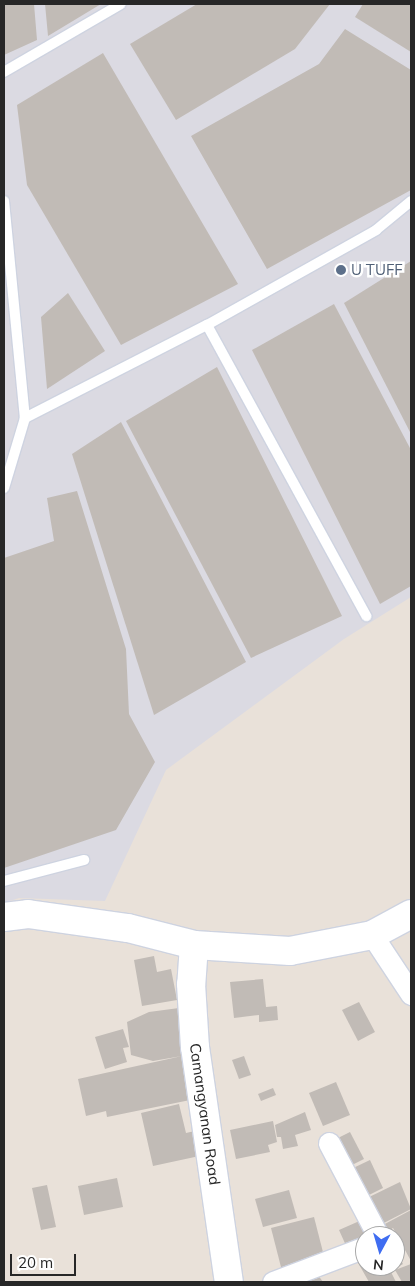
<!DOCTYPE html>
<html>
<head>
<meta charset="utf-8">
<style>
  body { margin:0 }
  #map { position:relative; width:415px; height:1286px; overflow:hidden; background:#e9e1d9; font-family:Mulish,sans-serif }
  div>[style] { position:absolute }
  [style*='--x'] { left:calc(var(--x)*1px); top:calc(var(--y)*1px); width:calc(var(--w)*1px); rotate:calc(var(--a)*1deg) }
  .industrial>* { inset:0; background:#dbdae2 }
  .building>* { inset:0; background:#c1bbb6 }
  .roads { filter:drop-shadow(1px 0 #ced3e0) drop-shadow(-1px 0 #ced3e0) drop-shadow(0 1px #ced3e0) drop-shadow(0 -1px #ced3e0) }
  .lane>* { height:10px; margin:-5px; padding:0 5px; transform-origin:5px; border-radius:5px; background:#fff }
  .street>* { height:21px; margin:-10.5px; padding:0 10.5px; transform-origin:10.5px; border-radius:10.5px; background:#fff }
  .secondary>* { height:28px; margin:-14px; padding:0 14px; transform-origin:14px; border-radius:14px; background:#fff }
  .dots>* { width:14px; height:14px; translate:-50% -50%; box-sizing:border-box; border:2px solid #fff; border-radius:50% }
  span { translate:-50% -50%; white-space:nowrap; text-align:center; line-height:1.15; -webkit-text-stroke:5px #fff; paint-order:stroke }
  .service-label { font-size:15px; color:#4e5e75 }
  .left { translate:0 -50%; text-align:left }
  .street-label { font-size:15px; color:#272727 }
  .frame { position:absolute; inset:0; border:5px solid #272727; pointer-events:none }
  .north { position:absolute; left:355px; top:1226px; width:50px; height:50px; box-sizing:border-box; background:#fff; border:1px solid #a9a9a9; border-radius:50%; rotate:186deg; font-size:14px; font-weight:700; line-height:20px; text-align:center; color:#272727 }
  .north::after { content:''; display:block; margin:auto; width:18px; height:22px; background:#3f6df1; clip-path:polygon(50% 0,100% 100%,50% 72%,0 100%) }
  .scale { position:absolute; left:10px; top:1254px; width:66px; height:22px; box-sizing:border-box; border:2px solid #272727; border-top:0; padding-left:6px; font-size:15px; line-height:18px; white-space:nowrap; color:#272727; -webkit-text-stroke:4px #fff; paint-order:stroke }
</style>
</head>
<body>
<div id="map">
  <div class="industrial">
    <div style="clip-path:polygon(4px 4px,411px 4px,411px 597px,344px 639px,166px 770px,105px 901px,19px 898px,4px 903px)"></div>
  </div>
  <div class="building">
    <div style="clip-path:polygon(4px 4px,34px 4px,37px 40px,4px 55px)"></div>
    <div style="clip-path:polygon(45px 4px,101px 4px,48px 36px)"></div>
    <div style="clip-path:polygon(197px 4px,330px 4px,295px 49px,176px 120px,130px 44px)"></div>
    <div style="clip-path:polygon(363px 4px,411px 4px,411px 52px,355px 17px)"></div>
    <div style="clip-path:polygon(345px 29px,411px 70px,411px 190px,267px 269px,191px 136px,319px 64px)"></div>
    <div style="clip-path:polygon(103px 53px,238px 284px,121px 345px,27px 185px,17px 105px)"></div>
    <div style="clip-path:polygon(411px 261px,411px 434px,344px 303px)"></div>
    <div style="clip-path:polygon(68px 293px,105px 351px,47px 389px,41px 317px)"></div>
    <div style="clip-path:polygon(334px 304px,411px 450px,411px 586px,380px 604px,252px 350px)"></div>
    <div style="clip-path:polygon(217px 367px,342px 616px,251px 658px,126px 421px)"></div>
    <div style="clip-path:polygon(121px 422px,246px 662px,154px 715px,72px 454px)"></div>
    <div style="clip-path:polygon(77px 491px,126px 649px,129px 714px,155px 762px,116px 830px,4px 868px,4px 558px,54px 541px,47px 498px)"></div>
    <div style="clip-path:polygon(154px 956px,157px 972px,171px 969px,177px 1000px,142px 1006px,134px 960px)"></div>
    <div style="clip-path:polygon(263px 979px,266px 1007px,277px 1006px,278px 1020px,259px 1022px,259px 1015px,234px 1018px,230px 982px)"></div>
    <div style="clip-path:polygon(359px 1002px,375px 1032px,358px 1041px,342px 1010px)"></div>
    <div style="clip-path:polygon(179px 1008px,195px 1099px,107px 1117px,106px 1111px,86px 1116px,78px 1079px,182px 1056px,153px 1061px,131px 1055px,127px 1022px,149px 1012px)"></div>
    <div style="clip-path:polygon(123px 1029px,129px 1047px,123px 1048px,127px 1062px,105px 1069px,95px 1037px)"></div>
    <div style="clip-path:polygon(244px 1056px,251px 1075px,239px 1079px,232px 1060px)"></div>
    <div style="clip-path:polygon(336px 1082px,350px 1115px,323px 1126px,309px 1093px)"></div>
    <div style="clip-path:polygon(273px 1088px,276px 1095px,261px 1101px,258px 1094px)"></div>
    <div style="clip-path:polygon(179px 1104px,186px 1133px,199px 1130px,204px 1155px,153px 1166px,141px 1113px)"></div>
    <div style="clip-path:polygon(305px 1112px,311px 1130px,295px 1135px,298px 1146px,283px 1149px,281px 1137px,277px 1137px,275px 1125px)"></div>
    <div style="clip-path:polygon(273px 1121px,277px 1142px,268px 1145px,270px 1152px,236px 1159px,230px 1130px)"></div>
    <div style="clip-path:polygon(350px 1132px,364px 1159px,346px 1168px,336px 1139px)"></div>
    <div style="clip-path:polygon(370px 1160px,383px 1188px,363px 1198px,349px 1170px)"></div>
    <div style="clip-path:polygon(117px 1178px,123px 1207px,84px 1215px,78px 1186px)"></div>
    <div style="clip-path:polygon(400px 1182px,411px 1209px,378px 1226px,365px 1199px)"></div>
    <div style="clip-path:polygon(47px 1185px,56px 1227px,41px 1230px,32px 1188px)"></div>
    <div style="clip-path:polygon(289px 1190px,297px 1218px,263px 1227px,255px 1199px)"></div>
    <div style="clip-path:polygon(411px 1210px,411px 1261px,393px 1228px,387px 1232px,383px 1225px)"></div>
    <div style="clip-path:polygon(314px 1217px,325px 1260px,282px 1271px,271px 1228px)"></div>
    <div style="clip-path:polygon(364px 1219px,372px 1236px,365px 1236px,365px 1242px,348px 1250px,339px 1230px)"></div>
    <div style="clip-path:polygon(395px 1252px,403px 1264px,393px 1270px,391px 1266px,395px 1266px)"></div>
    <div style="clip-path:polygon(365px 1256px,365px 1266px,388px 1266px,396px 1282px,369px 1282px,357px 1261px)"></div>
    <div style="clip-path:polygon(411px 1264px,411px 1282px,402px 1282px,395px 1270px)"></div>
    <div style="clip-path:polygon(318px 1275px,323px 1282px,304px 1282px)"></div>
  </div>
  <div class="roads">
    <div class="lane">
      <div style="--x:4;--y:72;--w:135;--a:-30.2"></div>
      <div style="--x:4;--y:201;--w:218;--a:84.5"></div>
      <div style="--x:25;--y:418;--w:204;--a:-27.1"></div>
      <div style="--x:207;--y:325;--w:194;--a:-29.3"></div>
      <div style="--x:376;--y:230;--w:45;--a:-39.6"></div>
      <div style="--x:207;--y:325;--w:332;--a:61.3"></div>
      <div style="--x:4;--y:488;--w:73;--a:-73.3"></div>
      <div style="--x:4;--y:881;--w:83;--a:-14.7"></div>
    </div>
    <div class="street">
      <div style="--x:372;--y:935;--w:71;--a:56.5"></div>
      <div style="--x:329;--y:1143;--w:105;--a:62.2"></div>
      <div style="--x:273;--y:1282;--w:98;--a:-20.8"></div>
    </div>
    <div class="secondary">
      <div style="--x:4;--y:917;--w:24;--a:-7"></div>
      <div style="--x:28;--y:914;--w:101;--a:8"></div>
      <div style="--x:128;--y:928;--w:68;--a:14.4"></div>
      <div style="--x:194;--y:945;--w:96;--a:3.6"></div>
      <div style="--x:290;--y:951;--w:84;--a:-11"></div>
      <div style="--x:372;--y:935;--w:44;--a:-28.3"></div>
      <div style="--x:194;--y:945;--w:39;--a:94"></div>
      <div style="--x:191;--y:984;--w:63;--a:86.4"></div>
      <div style="--x:195;--y:1047;--w:237;--a:81.8"></div>
    </div>
  </div>
  <div class="dots">
    <div style="left:341px;top:270px;background:#5c6f8a"></div>
  </div>
  <div class="service-label">
    <span class="left" style="left:351px;top:270px">U TUFF</span>
  </div>
  <div class="street-label">
    <span style="left:205px;top:1114px;rotate:82deg">Camangyanan Road</span>
  </div>
  <div class="frame"></div>
  <div class="north">N</div>
  <div class="scale">20 m</div>
</div>
</body>
</html>
